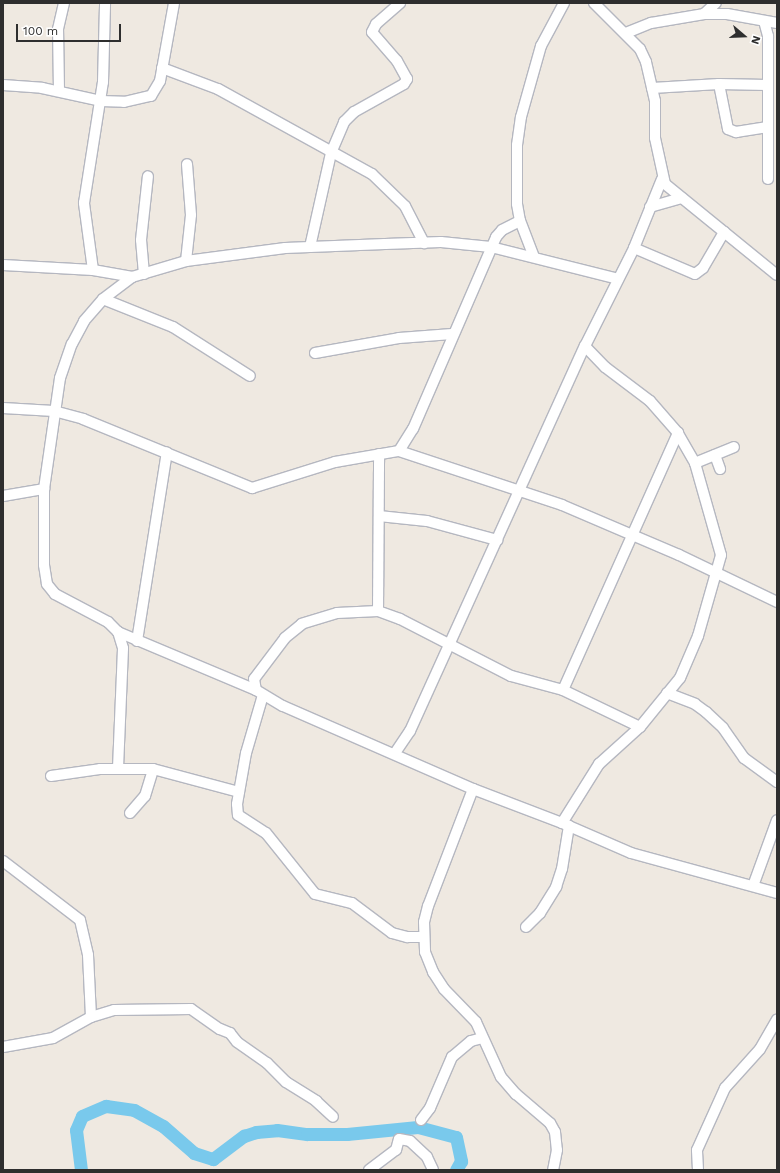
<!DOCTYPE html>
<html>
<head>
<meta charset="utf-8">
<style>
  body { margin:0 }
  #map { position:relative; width:780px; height:1173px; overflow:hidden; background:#efe9e1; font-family:"Work Sans",sans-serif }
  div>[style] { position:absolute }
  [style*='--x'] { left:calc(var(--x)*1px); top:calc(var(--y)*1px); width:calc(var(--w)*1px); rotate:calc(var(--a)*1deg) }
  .river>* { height:13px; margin:-6.5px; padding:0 6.5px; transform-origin:6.5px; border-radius:6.5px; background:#79c9ec }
  .roads { filter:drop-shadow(1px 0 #b5b7c0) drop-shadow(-1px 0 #b5b7c0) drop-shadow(0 1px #b5b7c0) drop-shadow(0 -1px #b5b7c0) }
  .minor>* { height:10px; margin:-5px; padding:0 5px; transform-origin:5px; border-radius:5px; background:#fff }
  span { translate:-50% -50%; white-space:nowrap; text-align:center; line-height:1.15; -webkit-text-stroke:3px #fff; paint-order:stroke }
  .frame { position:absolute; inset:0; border:4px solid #2e2e2e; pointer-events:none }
  .north { position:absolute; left:724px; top:16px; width:40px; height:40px; -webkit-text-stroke:3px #fff; paint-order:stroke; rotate:109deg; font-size:11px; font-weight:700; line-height:16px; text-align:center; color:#2e2e2e }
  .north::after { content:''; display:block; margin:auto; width:14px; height:18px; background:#2e2e2e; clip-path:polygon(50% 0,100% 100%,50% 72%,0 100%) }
  .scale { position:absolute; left:16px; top:24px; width:105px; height:18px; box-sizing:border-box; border:2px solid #2e2e2e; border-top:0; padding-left:5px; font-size:12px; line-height:14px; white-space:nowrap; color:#2e2e2e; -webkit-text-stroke:3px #fff; paint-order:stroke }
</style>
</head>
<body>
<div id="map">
  <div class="river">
    <div style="--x:81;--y:1170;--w:40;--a:-97.1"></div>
    <div style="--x:76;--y:1130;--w:15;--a:-67"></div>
    <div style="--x:82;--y:1116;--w:26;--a:-23"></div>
    <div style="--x:106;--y:1106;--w:28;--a:8"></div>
    <div style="--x:134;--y:1110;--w:33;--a:29"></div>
    <div style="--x:163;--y:1126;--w:41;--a:41.1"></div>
    <div style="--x:194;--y:1153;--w:20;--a:18"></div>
    <div style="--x:213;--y:1159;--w:39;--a:-37"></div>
    <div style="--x:244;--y:1136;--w:13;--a:-18"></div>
    <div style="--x:256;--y:1132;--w:21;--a:-5"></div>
    <div style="--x:277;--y:1130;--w:30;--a:8"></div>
    <div style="--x:307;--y:1134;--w:40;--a:0"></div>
    <div style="--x:347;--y:1134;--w:71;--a:-5.6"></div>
    <div style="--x:418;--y:1127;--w:39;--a:15"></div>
    <div style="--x:456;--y:1137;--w:25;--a:78"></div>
    <div style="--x:461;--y:1161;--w:10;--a:119"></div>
  </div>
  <div class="roads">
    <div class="minor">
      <div style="--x:594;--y:3;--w:65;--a:45"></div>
      <div style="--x:640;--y:49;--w:14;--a:65"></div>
      <div style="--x:646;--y:62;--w:40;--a:77"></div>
      <div style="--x:655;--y:101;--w:37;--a:90"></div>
      <div style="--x:655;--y:138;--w:47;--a:77.7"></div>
      <div style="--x:665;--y:184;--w:144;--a:39.1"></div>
      <div style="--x:704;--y:14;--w:16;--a:-43"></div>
      <div style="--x:764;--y:21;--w:16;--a:75"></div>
      <div style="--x:768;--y:36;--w:143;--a:90"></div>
      <div style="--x:626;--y:33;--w:27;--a:-22"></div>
      <div style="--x:651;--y:23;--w:54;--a:-9.6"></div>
      <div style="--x:704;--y:14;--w:23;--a:0"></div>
      <div style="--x:727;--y:14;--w:51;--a:10.2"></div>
      <div style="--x:162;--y:68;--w:60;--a:20.6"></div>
      <div style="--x:218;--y:89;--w:176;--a:28.9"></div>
      <div style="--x:372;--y:174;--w:46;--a:44.1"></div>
      <div style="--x:405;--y:206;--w:42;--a:62.8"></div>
      <div style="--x:719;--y:84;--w:46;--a:78.7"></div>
      <div style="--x:728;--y:129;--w:9;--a:21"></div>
      <div style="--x:736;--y:132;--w:32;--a:-9"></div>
      <div style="--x:3;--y:85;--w:39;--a:4"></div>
      <div style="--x:42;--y:88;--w:60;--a:12.4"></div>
      <div style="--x:101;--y:101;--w:23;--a:2"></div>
      <div style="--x:124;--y:102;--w:28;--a:-13"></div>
      <div style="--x:151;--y:96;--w:17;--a:-59"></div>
      <div style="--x:160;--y:81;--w:79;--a:-79.8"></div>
      <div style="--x:652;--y:88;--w:67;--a:-3.4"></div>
      <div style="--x:719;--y:84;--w:48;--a:1.2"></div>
      <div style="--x:59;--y:91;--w:62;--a:-90.9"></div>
      <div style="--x:58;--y:29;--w:27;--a:-77"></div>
      <div style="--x:650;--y:207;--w:33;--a:-16"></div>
      <div style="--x:310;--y:247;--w:96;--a:-77.4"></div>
      <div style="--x:331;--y:153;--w:34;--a:-67"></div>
      <div style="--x:344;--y:122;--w:14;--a:-45"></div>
      <div style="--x:354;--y:112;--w:57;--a:-29.2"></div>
      <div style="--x:404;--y:84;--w:6;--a:-59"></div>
      <div style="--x:407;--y:79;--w:21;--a:-119"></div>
      <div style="--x:397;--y:61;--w:38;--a:-131"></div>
      <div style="--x:372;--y:32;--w:9;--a:-63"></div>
      <div style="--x:376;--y:24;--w:32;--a:-41"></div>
      <div style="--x:634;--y:248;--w:66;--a:23.1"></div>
      <div style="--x:695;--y:274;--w:10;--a:-37"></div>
      <div style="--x:703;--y:268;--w:42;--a:-59.7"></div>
      <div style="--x:534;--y:257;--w:39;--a:-111"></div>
      <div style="--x:520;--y:221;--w:17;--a:-100"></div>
      <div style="--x:517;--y:204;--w:59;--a:-90"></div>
      <div style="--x:517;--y:145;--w:28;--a:-82"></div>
      <div style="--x:521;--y:117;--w:74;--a:-74.3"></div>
      <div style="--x:541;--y:46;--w:49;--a:-61.9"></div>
      <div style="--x:186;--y:261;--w:46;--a:-83.8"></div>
      <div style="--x:191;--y:215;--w:51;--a:-94.5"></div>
      <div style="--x:3;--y:265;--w:90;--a:3.2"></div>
      <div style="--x:93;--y:270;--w:40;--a:10"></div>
      <div style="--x:93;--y:270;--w:68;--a:-97.7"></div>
      <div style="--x:84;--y:203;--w:122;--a:-81.1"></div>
      <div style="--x:103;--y:82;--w:79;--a:-88.5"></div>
      <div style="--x:144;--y:274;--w:34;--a:-95"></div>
      <div style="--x:141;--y:240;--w:64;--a:-83.8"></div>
      <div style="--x:103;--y:299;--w:75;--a:21.8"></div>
      <div style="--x:173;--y:327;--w:91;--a:32.5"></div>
      <div style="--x:315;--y:353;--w:85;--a:-10.1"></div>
      <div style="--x:399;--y:338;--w:53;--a:-4.3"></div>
      <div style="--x:3;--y:408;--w:51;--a:3.4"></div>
      <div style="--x:54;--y:411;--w:30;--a:15"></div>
      <div style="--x:83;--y:419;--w:183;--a:22.2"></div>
      <div style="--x:252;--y:488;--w:87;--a:-17.4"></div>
      <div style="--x:335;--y:462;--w:65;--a:-9.8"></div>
      <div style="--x:399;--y:451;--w:26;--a:-58"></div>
      <div style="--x:413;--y:429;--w:209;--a:-66.6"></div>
      <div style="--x:496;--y:237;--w:9;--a:-49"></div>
      <div style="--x:502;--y:230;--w:20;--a:-27"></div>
      <div style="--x:399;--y:451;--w:172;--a:18.3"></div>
      <div style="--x:562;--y:505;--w:127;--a:23.1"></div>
      <div style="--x:679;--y:555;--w:109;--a:25.6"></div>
      <div style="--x:715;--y:455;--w:15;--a:70"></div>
      <div style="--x:695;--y:463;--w:42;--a:-22.3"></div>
      <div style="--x:3;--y:496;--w:42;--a:-9.7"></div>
      <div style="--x:379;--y:516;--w:48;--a:5.9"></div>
      <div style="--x:427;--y:521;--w:73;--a:15.2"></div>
      <div style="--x:378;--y:611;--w:157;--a:-89.6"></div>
      <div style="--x:118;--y:632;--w:150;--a:22.8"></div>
      <div style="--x:137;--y:641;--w:191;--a:-81"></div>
      <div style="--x:563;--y:690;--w:282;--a:-65.9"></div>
      <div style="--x:667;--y:693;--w:30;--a:21"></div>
      <div style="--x:695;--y:704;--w:14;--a:36"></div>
      <div style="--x:706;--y:712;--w:23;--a:43"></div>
      <div style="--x:723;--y:728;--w:37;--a:55"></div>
      <div style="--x:744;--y:758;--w:41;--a:36"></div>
      <div style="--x:263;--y:695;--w:60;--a:106.3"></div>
      <div style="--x:246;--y:753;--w:52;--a:100"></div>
      <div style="--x:237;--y:804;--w:11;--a:85"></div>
      <div style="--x:238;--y:815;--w:33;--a:33"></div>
      <div style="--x:266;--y:833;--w:78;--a:51.2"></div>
      <div style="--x:315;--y:894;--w:38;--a:14"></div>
      <div style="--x:352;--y:903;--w:50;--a:36.9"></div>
      <div style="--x:392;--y:933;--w:16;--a:15"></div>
      <div style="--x:407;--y:937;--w:17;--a:0"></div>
      <div style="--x:640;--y:727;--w:85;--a:-154.3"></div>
      <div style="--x:563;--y:690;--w:54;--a:-164.9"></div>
      <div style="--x:511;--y:676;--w:125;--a:-152.8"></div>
      <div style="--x:400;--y:619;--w:23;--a:-160"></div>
      <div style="--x:378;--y:611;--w:41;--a:177.2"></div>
      <div style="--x:337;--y:613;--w:37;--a:163"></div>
      <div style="--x:302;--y:624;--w:22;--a:141"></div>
      <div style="--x:285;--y:638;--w:51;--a:127.1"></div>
      <div style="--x:254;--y:679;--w:11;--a:80"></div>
      <div style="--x:256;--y:690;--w:31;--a:31"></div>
      <div style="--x:283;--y:706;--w:207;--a:23.6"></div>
      <div style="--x:473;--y:789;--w:95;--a:20.9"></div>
      <div style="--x:562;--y:823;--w:75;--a:23.5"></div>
      <div style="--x:631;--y:853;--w:151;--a:15.3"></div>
      <div style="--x:395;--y:753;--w:27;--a:-56"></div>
      <div style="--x:410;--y:731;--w:423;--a:-65.6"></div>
      <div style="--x:585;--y:346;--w:110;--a:-63.4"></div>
      <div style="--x:634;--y:248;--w:74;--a:-67.9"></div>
      <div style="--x:118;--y:768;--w:120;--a:-87.6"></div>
      <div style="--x:123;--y:648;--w:17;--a:-107"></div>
      <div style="--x:118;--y:632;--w:14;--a:-135"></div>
      <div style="--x:108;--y:622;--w:60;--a:-152.2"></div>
      <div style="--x:55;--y:594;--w:13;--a:-129"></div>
      <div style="--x:47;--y:584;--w:19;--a:-99"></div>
      <div style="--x:44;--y:565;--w:76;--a:-90"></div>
      <div style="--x:44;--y:489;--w:112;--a:-81.8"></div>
      <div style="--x:60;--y:378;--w:36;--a:-71"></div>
      <div style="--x:72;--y:344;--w:26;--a:-62"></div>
      <div style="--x:84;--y:321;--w:29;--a:-49"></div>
      <div style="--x:103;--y:299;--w:36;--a:-37"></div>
      <div style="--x:132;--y:277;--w:56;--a:-16.5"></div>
      <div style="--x:186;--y:261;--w:100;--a:-7.5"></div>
      <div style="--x:285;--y:248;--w:100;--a:-2.3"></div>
      <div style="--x:385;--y:244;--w:56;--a:-2"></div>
      <div style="--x:441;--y:242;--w:50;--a:5.7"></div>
      <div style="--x:491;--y:247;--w:131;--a:14.1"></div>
      <div style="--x:51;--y:776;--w:49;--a:-8.1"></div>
      <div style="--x:100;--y:769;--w:53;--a:0"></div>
      <div style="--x:153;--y:769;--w:89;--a:15"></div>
      <div style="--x:473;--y:789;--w:125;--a:111"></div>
      <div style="--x:428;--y:906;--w:16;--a:104"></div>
      <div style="--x:424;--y:922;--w:30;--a:88"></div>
      <div style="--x:425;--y:952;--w:22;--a:68"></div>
      <div style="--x:433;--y:972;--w:20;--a:57"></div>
      <div style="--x:444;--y:989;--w:46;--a:45.9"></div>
      <div style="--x:476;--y:1022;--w:60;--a:65.6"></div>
      <div style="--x:501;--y:1077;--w:23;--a:49"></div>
      <div style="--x:516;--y:1094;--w:45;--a:40.5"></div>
      <div style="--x:550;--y:1123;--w:10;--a:61"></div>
      <div style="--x:555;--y:1132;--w:18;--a:84"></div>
      <div style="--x:557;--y:1150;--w:20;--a:101"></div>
      <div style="--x:130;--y:813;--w:23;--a:-49"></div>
      <div style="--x:145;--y:796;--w:28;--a:-73"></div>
      <div style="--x:562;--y:823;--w:70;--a:-57.9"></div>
      <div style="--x:599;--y:764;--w:55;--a:-42.1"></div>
      <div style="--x:640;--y:727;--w:63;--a:-50.8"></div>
      <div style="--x:680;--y:678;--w:46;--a:-66.8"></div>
      <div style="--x:698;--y:636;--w:84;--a:-74.1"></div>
      <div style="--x:721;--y:555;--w:96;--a:-105.8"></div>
      <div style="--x:695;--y:463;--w:34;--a:-120"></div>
      <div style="--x:678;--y:433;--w:43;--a:-131.2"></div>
      <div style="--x:650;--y:401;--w:56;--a:-142.9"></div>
      <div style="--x:605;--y:367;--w:29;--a:-134"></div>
      <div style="--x:3;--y:861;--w:97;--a:37.5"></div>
      <div style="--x:80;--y:920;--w:36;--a:77"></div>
      <div style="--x:88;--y:955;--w:62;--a:87.2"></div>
      <div style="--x:753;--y:886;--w:70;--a:-70"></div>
      <div style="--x:526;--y:927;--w:20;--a:-45"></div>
      <div style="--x:540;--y:913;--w:31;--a:-58"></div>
      <div style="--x:556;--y:887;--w:19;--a:-72"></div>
      <div style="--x:562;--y:869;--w:44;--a:-80.8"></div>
      <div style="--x:3;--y:1047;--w:51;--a:-10.2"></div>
      <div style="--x:53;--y:1038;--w:43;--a:-28.9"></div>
      <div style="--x:91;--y:1017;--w:24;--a:-17"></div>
      <div style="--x:114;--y:1010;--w:77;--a:-0.7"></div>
      <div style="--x:191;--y:1009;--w:35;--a:35"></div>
      <div style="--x:220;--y:1029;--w:11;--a:22"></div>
      <div style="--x:230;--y:1033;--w:11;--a:52"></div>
      <div style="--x:237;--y:1042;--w:37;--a:35"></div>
      <div style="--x:267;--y:1063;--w:27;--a:45"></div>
      <div style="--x:286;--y:1082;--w:36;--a:32"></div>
      <div style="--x:316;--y:1101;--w:23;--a:43"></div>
      <div style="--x:421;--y:1120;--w:15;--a:-53"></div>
      <div style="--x:430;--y:1108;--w:56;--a:-66.7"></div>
      <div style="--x:452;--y:1057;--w:25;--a:-40"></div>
      <div style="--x:471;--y:1041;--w:11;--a:-15"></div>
      <div style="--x:369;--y:1170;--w:34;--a:-37"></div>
      <div style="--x:396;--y:1150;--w:11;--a:-75"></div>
      <div style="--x:399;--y:1139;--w:11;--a:10"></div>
      <div style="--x:410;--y:1141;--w:23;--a:43"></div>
      <div style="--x:427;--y:1157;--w:14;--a:65"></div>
      <div style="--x:698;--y:1170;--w:20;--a:-93"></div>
      <div style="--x:697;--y:1150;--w:68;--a:-65.7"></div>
      <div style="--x:725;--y:1088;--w:52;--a:-48.1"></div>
      <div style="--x:760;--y:1049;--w:34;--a:-60"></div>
    </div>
  </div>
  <div class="frame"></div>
  <div class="north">N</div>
  <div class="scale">100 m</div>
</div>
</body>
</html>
